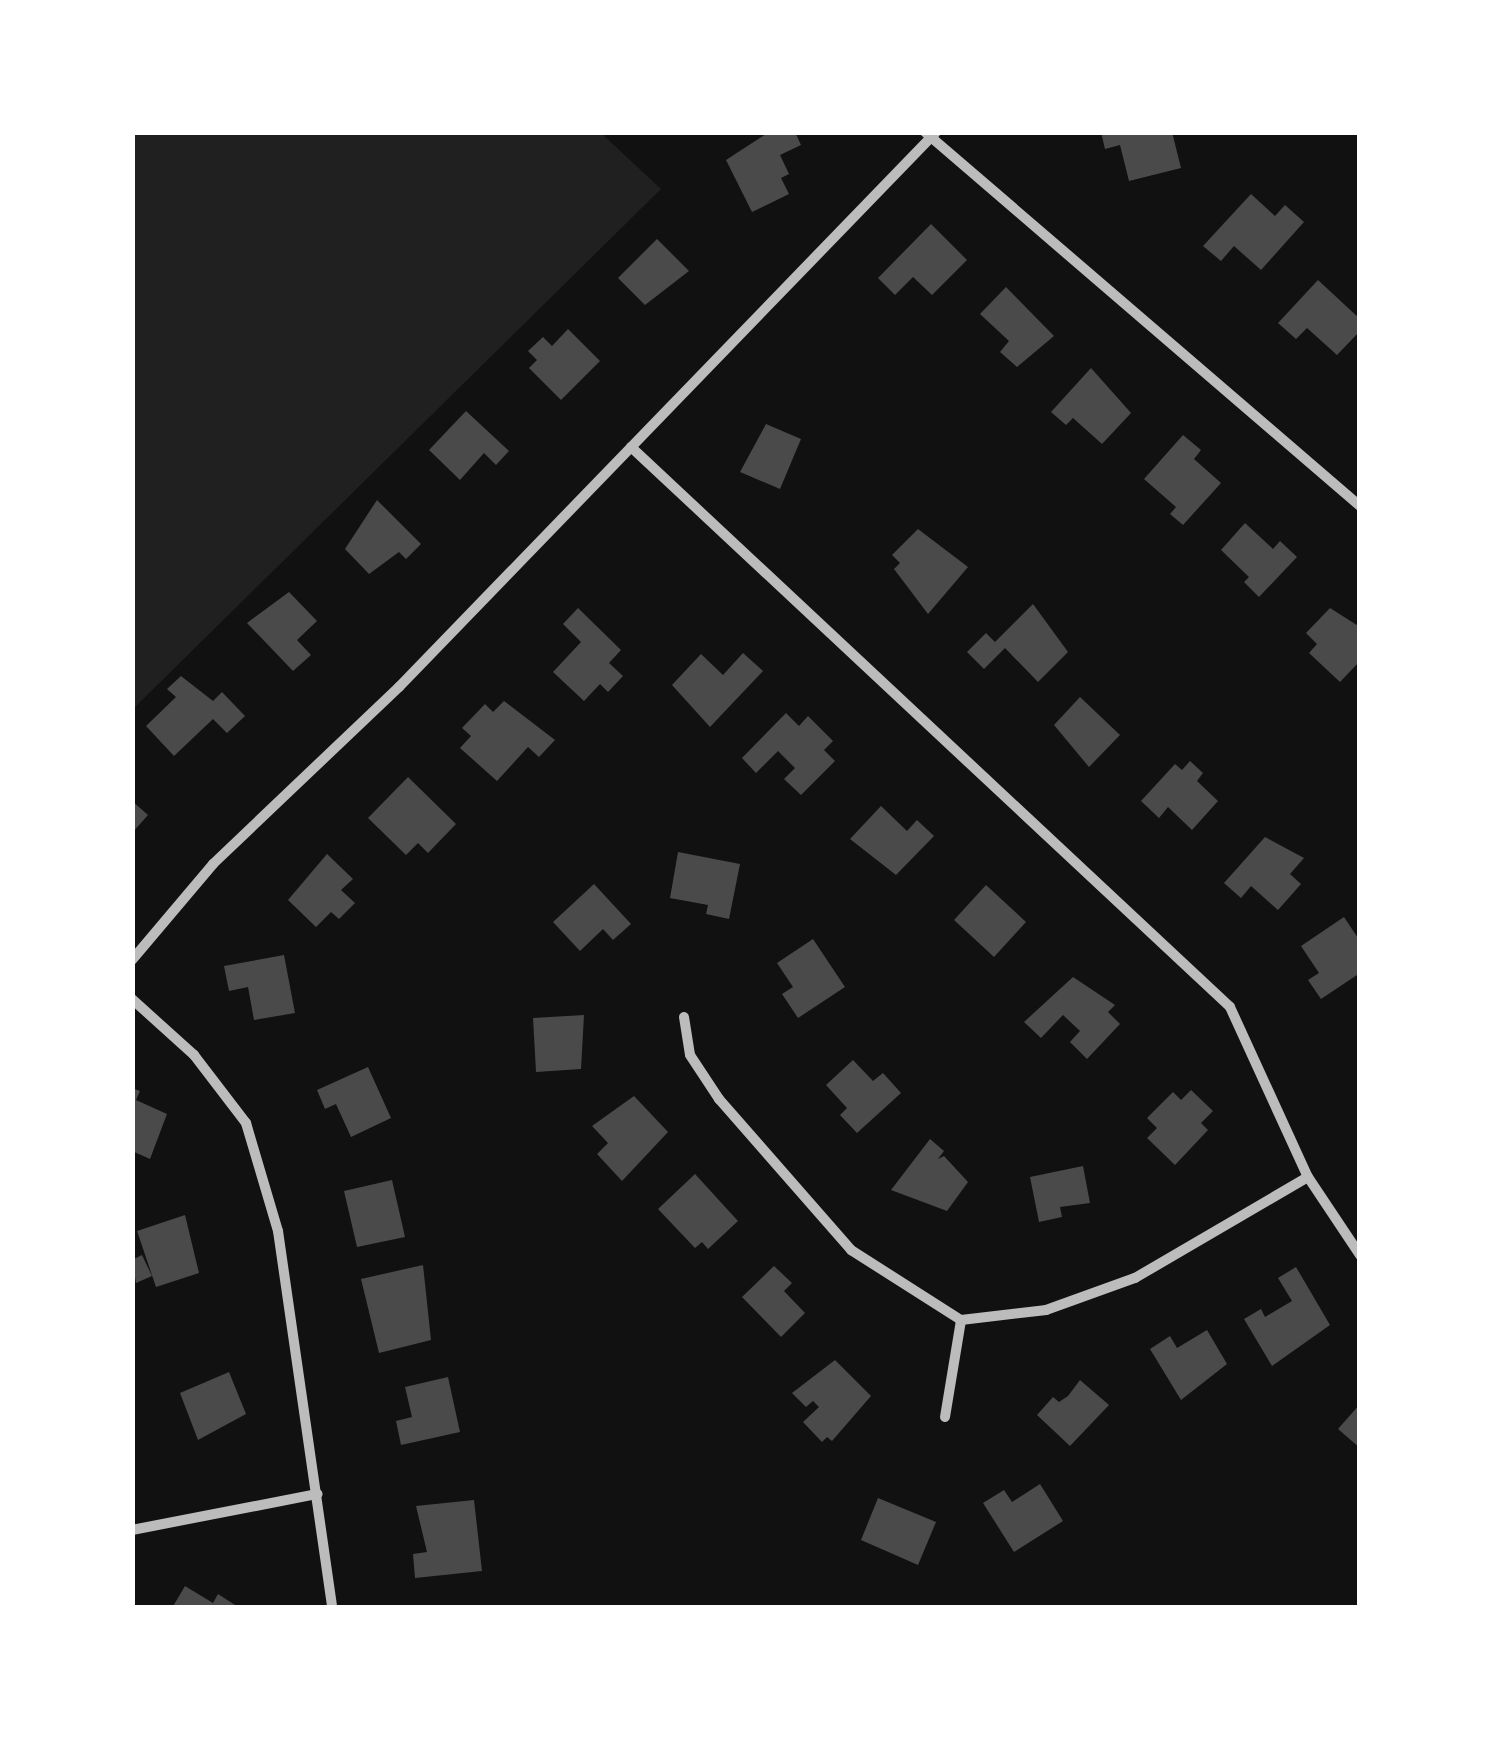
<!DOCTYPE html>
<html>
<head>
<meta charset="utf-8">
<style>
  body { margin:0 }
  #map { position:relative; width:1492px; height:1740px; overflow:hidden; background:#111; font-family:"Asap Condensed",sans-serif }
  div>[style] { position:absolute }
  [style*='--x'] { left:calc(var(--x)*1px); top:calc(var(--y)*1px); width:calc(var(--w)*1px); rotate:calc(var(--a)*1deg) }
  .green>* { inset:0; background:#202020 }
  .building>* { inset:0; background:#4a4a4a }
  .minor>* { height:10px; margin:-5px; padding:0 5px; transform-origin:5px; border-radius:5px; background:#bcbcbc }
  span { translate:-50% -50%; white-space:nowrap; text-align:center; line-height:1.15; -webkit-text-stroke:10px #fff; paint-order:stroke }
  .frame { position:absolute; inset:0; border:135px solid #fff; pointer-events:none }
</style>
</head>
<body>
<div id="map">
  <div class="green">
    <div style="clip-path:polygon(133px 132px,601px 133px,661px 189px,133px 709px)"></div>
  </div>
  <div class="building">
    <div style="clip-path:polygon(769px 132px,795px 132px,801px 145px,780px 155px,789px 174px,781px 178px,789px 194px,752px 212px,726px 160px)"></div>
    <div style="clip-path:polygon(1101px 132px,1172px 132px,1181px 168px,1129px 181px,1120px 145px,1105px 149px)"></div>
    <div style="clip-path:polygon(1251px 194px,1275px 216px,1285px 205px,1304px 222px,1261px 270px,1234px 246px,1221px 261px,1203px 246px)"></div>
    <div style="clip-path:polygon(931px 224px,967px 260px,932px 295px,913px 277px,895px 295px,878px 278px)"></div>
    <div style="clip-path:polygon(657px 239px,689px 271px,645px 305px,618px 278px)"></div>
    <div style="clip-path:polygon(1318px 280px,1360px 319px,1360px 331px,1337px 355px,1307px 328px,1296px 339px,1278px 323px)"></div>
    <div style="clip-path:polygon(1006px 287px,1054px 336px,1017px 367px,1000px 352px,1009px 341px,980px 314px)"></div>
    <div style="clip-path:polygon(568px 329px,600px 361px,561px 400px,529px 368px,537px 360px,528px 351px,543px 337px,552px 346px)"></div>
    <div style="clip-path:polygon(1091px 368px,1131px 413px,1102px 444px,1073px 418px,1066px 425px,1051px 412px)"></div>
    <div style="clip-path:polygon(466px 411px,509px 451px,496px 465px,484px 453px,460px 480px,429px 450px)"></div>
    <div style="clip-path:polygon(766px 424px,801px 439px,780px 489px,740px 472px)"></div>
    <div style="clip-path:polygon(1183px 435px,1201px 450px,1194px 459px,1221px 483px,1183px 525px,1170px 514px,1176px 507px,1144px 479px)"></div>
    <div style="clip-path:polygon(377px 500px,421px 544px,406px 559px,399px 552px,369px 574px,345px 549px)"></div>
    <div style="clip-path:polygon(1245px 523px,1273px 549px,1280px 541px,1297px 557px,1259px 597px,1244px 582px,1249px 577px,1221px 550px)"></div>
    <div style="clip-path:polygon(918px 529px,968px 567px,928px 614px,894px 569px,900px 563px,892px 555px)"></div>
    <div style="clip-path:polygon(289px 592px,317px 621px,297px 640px,311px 655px,293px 671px,247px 623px)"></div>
    <div style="clip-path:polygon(1033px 604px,1068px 652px,1038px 682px,1005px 648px,984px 669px,967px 652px,986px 633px,995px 642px)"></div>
    <div style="clip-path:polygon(578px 608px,621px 650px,609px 663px,623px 676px,608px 692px,600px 684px,584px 701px,553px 672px,581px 642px,563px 624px)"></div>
    <div style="clip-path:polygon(1330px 608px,1360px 627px,1360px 661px,1340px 682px,1309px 653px,1317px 644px,1306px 633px)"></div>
    <div style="clip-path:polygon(743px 653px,763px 671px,710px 727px,672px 685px,701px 654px,723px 675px)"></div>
    <div style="clip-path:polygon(181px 676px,213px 701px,222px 692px,245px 716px,227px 733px,213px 719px,174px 756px,146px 726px,176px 697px,167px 689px)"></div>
    <div style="clip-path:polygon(1080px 697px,1120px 735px,1089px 767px,1054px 725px)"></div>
    <div style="clip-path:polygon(504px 701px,555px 740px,539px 757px,528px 747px,497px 781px,460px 748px,471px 736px,462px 728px,485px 704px,493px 712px)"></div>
    <div style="clip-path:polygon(786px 713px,799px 726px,808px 716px,833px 741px,824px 750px,835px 761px,801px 795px,784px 779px,795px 768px,778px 751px,756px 773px,742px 758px)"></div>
    <div style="clip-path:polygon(1190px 761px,1203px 773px,1197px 781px,1218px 801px,1192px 830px,1168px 807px,1159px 818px,1141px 801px,1175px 764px,1182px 770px)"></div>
    <div style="clip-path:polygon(408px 777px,456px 824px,428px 853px,418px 843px,406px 855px,368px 818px)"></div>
    <div style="clip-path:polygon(132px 801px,148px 815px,132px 833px)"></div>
    <div style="clip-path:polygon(881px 806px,907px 831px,917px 820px,934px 836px,896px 875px,850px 839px)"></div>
    <div style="clip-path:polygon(1265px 837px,1304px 858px,1290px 874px,1301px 884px,1278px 910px,1251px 886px,1241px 898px,1224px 883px)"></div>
    <div style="clip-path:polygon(678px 852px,740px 864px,729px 919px,706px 914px,708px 905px,670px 898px)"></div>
    <div style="clip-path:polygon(327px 854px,353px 879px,341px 890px,355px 903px,339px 919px,331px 912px,316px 927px,288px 900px)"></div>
    <div style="clip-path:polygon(594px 884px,631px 924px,613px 940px,603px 929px,580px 951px,553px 922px)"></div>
    <div style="clip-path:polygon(986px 885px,1026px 922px,994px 957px,954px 920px)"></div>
    <div style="clip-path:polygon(1344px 917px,1360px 941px,1360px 973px,1321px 999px,1308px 980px,1319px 973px,1301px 946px)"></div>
    <div style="clip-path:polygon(813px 939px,845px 987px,798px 1018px,782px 994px,793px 987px,777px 963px)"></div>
    <div style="clip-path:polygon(284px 955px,295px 1013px,254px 1020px,248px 987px,229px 991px,224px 966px)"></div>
    <div style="clip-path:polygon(1073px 977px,1115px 1005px,1108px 1012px,1120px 1024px,1087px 1059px,1070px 1042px,1080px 1031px,1063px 1015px,1041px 1038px,1024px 1022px)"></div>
    <div style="clip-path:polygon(584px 1015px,581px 1069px,536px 1072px,533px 1018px)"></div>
    <div style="clip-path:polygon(853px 1060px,873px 1081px,883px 1073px,901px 1093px,857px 1133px,840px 1115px,847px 1108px,826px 1085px)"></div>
    <div style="clip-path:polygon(368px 1067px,391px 1118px,351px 1137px,336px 1104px,325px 1109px,317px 1090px)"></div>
    <div style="clip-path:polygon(132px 1088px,140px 1091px,136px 1100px,167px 1114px,150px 1159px,132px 1151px)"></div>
    <div style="clip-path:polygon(1191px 1090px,1213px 1111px,1201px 1123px,1208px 1130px,1175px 1165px,1147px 1138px,1157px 1128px,1147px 1118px,1173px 1092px,1181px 1100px)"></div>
    <div style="clip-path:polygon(634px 1096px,668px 1132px,622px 1181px,597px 1154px,608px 1143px,592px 1126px)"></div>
    <div style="clip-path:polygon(930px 1139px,944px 1151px,938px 1159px,944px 1156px,968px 1182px,947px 1211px,891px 1190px)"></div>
    <div style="clip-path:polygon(1083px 1166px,1090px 1203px,1060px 1207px,1062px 1217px,1039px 1222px,1030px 1177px)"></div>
    <div style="clip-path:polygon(695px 1174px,738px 1221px,708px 1249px,702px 1242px,695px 1248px,658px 1209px)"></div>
    <div style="clip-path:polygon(392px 1180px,405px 1237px,357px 1247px,344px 1191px)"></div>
    <div style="clip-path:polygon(185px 1215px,199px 1273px,156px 1287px,137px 1231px)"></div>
    <div style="clip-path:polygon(142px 1255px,152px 1276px,136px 1283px,132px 1260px)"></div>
    <div style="clip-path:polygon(423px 1265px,431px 1340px,379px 1353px,361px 1279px)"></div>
    <div style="clip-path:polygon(774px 1266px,792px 1283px,784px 1291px,805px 1313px,781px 1337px,742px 1297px)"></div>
    <div style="clip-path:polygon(1296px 1267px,1330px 1325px,1272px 1366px,1244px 1319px,1261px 1309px,1265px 1317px,1292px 1301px,1278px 1278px)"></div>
    <div style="clip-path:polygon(1207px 1330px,1227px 1364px,1181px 1400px,1150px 1349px,1170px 1336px,1177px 1348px)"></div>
    <div style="clip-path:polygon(835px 1360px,871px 1396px,832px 1441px,827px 1437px,822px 1442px,803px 1422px,819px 1407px,813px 1401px,806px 1407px,792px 1393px)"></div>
    <div style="clip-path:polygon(229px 1372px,246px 1414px,198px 1440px,180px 1393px)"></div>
    <div style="clip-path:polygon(448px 1377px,460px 1432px,401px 1445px,396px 1421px,412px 1417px,405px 1387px)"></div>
    <div style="clip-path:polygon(1080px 1380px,1109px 1405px,1070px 1446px,1037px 1415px,1053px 1397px,1059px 1402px,1068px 1396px)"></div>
    <div style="clip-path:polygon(1360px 1404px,1360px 1448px,1338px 1429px)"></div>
    <div style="clip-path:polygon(1040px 1484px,1063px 1521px,1014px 1552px,983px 1503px,1004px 1490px,1012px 1502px)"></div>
    <div style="clip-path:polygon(878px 1498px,936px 1522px,918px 1565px,861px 1540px)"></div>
    <div style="clip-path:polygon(474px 1500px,482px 1571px,415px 1578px,413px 1554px,427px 1552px,416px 1506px)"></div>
    <div style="clip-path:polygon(185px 1586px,213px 1603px,218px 1594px,235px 1605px,172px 1608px)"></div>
  </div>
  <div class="minor">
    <div style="--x:925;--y:132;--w:574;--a:40.69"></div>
    <div style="--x:631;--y:447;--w:820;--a:43.07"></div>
    <div style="--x:1230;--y:1007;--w:187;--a:65.4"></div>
    <div style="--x:1308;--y:1177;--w:94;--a:56.3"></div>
    <div style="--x:132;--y:960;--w:126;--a:-49.8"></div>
    <div style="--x:213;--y:864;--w:257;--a:-43.6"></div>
    <div style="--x:399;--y:687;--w:772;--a:-45.94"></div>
    <div style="--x:132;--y:999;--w:84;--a:42.1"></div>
    <div style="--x:194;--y:1055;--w:86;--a:52.6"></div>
    <div style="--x:246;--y:1123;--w:113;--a:73.5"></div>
    <div style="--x:278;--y:1231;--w:381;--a:81.8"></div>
    <div style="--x:684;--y:1017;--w:38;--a:81"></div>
    <div style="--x:690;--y:1055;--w:53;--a:56.6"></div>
    <div style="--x:719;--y:1099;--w:201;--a:48.8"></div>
    <div style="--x:851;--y:1250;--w:130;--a:32.5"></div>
    <div style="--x:961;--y:1320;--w:86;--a:-6.7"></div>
    <div style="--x:1046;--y:1310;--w:95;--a:-19.8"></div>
    <div style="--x:1135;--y:1278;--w:200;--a:-30.3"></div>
    <div style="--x:945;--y:1417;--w:98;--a:-80.6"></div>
    <div style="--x:132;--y:1530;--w:189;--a:-11"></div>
  </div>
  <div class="frame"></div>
</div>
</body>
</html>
